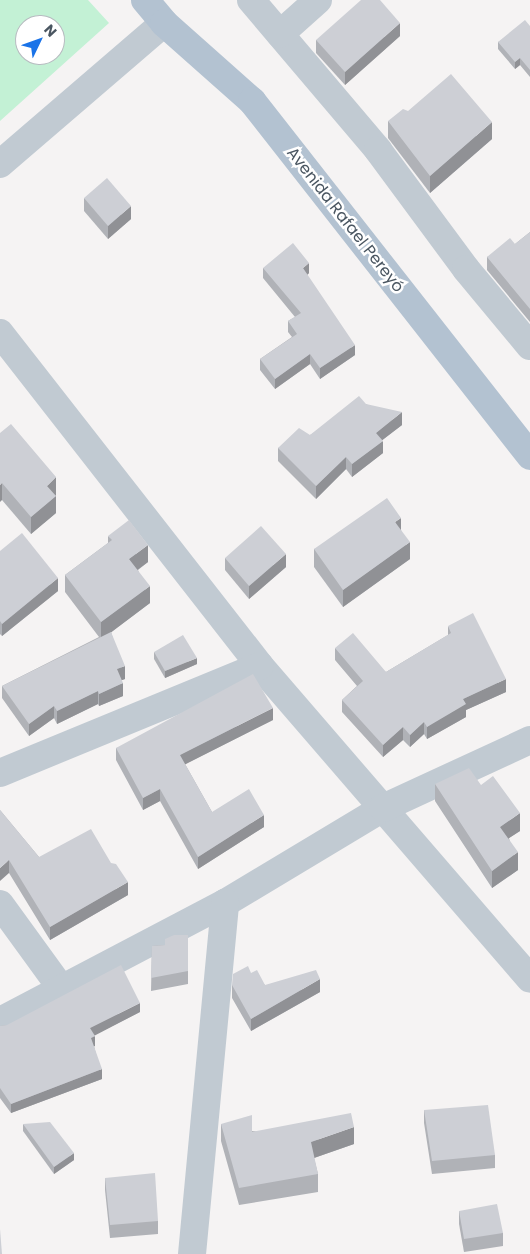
<!DOCTYPE html>
<html>
<head>
<meta charset="utf-8">
<style>
  body { margin:0 }
  #map { position:relative; width:530px; height:1254px; overflow:hidden; background:#f5f3f3; font-family:Poppins,sans-serif }
  div>[style] { position:absolute }
  [style*='--x'] { left:calc(var(--x)*1px); top:calc(var(--y)*1px); width:calc(var(--w)*1px); rotate:calc(var(--a)*1deg) }
  .green>* { inset:0; background:#c3f1d5 }
  .street>* { height:28px; margin:-14px; padding:0 14px; transform-origin:14px; border-radius:14px; background:#c1cad2 }
  .primary>* { height:28px; margin:-14px; padding:0 14px; transform-origin:14px; border-radius:14px; background:#b3c2d1 }
  .wall>* { inset:0; background:#b0b2b7 }
  .shaded-wall>* { inset:0; background:#909195 }
  .building>* { inset:0; background:#cdcfd5 }
  span { translate:-50% -50%; white-space:nowrap; text-align:center; line-height:1.15; -webkit-text-stroke:5px #fff; paint-order:stroke }
  .street-label { font-size:16px; color:#4a5661 }
  .north { position:absolute; left:15px; top:15px; width:50px; height:50px; box-sizing:border-box; background:#fff; border:1px solid #b7bbc0; border-radius:50%; rotate:48deg; font-size:14px; font-weight:700; line-height:20px; text-align:center; color:#4a5661 }
  .north::after { content:''; display:block; margin:auto; width:18px; height:22px; background:#1a73e8; clip-path:polygon(50% 0,100% 100%,50% 72%,0 100%) }
</style>
</head>
<body>
<div id="map">
  <div class="green">
    <div style="clip-path:polygon(evenodd,0 0,88px 0,109px 23px,0 121px,0 0,25px 25px,55px 25px,55px 55px,25px 55px,25px 25px)"></div>
  </div>
  <div class="street">
    <div style="--x:251;--y:0;--w:197;--a:49.7"></div>
    <div style="--x:378;--y:150;--w:148;--a:53.5"></div>
    <div style="--x:466;--y:269;--w:100;--a:50.3"></div>
    <div style="--x:280;--y:34;--w:51;--a:-41.8"></div>
    <div style="--x:0;--y:164;--w:216;--a:-40.7"></div>
    <div style="--x:0;--y:333;--w:422;--a:52"></div>
    <div style="--x:260;--y:666;--w:413;--a:49.2"></div>
    <div style="--x:0;--y:773;--w:281;--a:-22.4"></div>
    <div style="--x:0;--y:904;--w:104;--a:54"></div>
    <div style="--x:0;--y:1021;--w:254;--a:-27.7"></div>
    <div style="--x:225;--y:903;--w:184;--a:-31"></div>
    <div style="--x:383;--y:808;--w:162;--a:-24.8"></div>
    <div style="--x:192;--y:1254;--w:353;--a:-84.6"></div>
  </div>
  <div class="primary">
    <div style="--x:145;--y:0;--w:30;--a:50"></div>
    <div style="--x:164;--y:23;--w:118;--a:41.6"></div>
    <div style="--x:252;--y:101;--w:451;--a:51.9"></div>
  </div>
  <div class="wall">
    <div style="clip-path:polygon(530px 26px,530px 77px,520px 65px,515px 69px,498px 49px,498px 42px)"></div>
    <div style="clip-path:polygon(400px 36px,345px 85px,316px 53px,316px 40px)"></div>
    <div style="clip-path:polygon(388px 121px,492px 139px,430px 193px,388px 138px)"></div>
    <div style="clip-path:polygon(84px 198px,131px 219px,108px 239px,84px 211px)"></div>
    <div style="clip-path:polygon(530px 232px,530px 322px,487px 270px,487px 257px,515px 244px)"></div>
    <div style="clip-path:polygon(263px 268px,309px 273px,307px 275px,355px 355px,320px 379px,310px 364px,275px 389px,260px 370px,260px 359px,292px 337px,288px 332px,288px 321px,295px 317px,263px 278px)"></div>
    <div style="clip-path:polygon(366px 404px,402px 425px,382px 440px,383px 453px,352px 477px,346px 469px,316px 499px,278px 461px,278px 448px,310px 435px)"></div>
    <div style="clip-path:polygon(0 433px,56px 495px,56px 513px,31px 534px,2px 500px)"></div>
    <div style="clip-path:polygon(401px 530px,410px 559px,343px 607px,314px 567px,314px 549px)"></div>
    <div style="clip-path:polygon(108px 536px,148px 562px,138px 570px,150px 603px,111px 632px,125px 679px,121px 680px,123px 696px,99px 706px,98px 704px,57px 724px,54px 718px,29px 736px,2px 698px,2px 686px,99px 637px,65px 592px,65px 575px,108px 543px)"></div>
    <div style="clip-path:polygon(0 551px,58px 591px,2px 636px,0 634px)"></div>
    <div style="clip-path:polygon(225px 558px,286px 567px,249px 599px,225px 570px)"></div>
    <div style="clip-path:polygon(448px 626px,506px 692px,466px 710px,466px 717px,427px 739px,424px 734px,410px 747px,403px 740px,383px 757px,342px 712px,342px 700px,357px 686px,335px 660px,335px 648px,386px 672px,448px 635px)"></div>
    <div style="clip-path:polygon(154px 652px,197px 664px,165px 678px,154px 659px)"></div>
    <div style="clip-path:polygon(273px 720px,185px 764px,212px 812px,264px 827px,198px 869px,160px 801px,143px 810px,116px 760px,116px 748px)"></div>
    <div style="clip-path:polygon(435px 784px,481px 785px,520px 831px,509px 838px,518px 870px,492px 888px,435px 801px)"></div>
    <div style="clip-path:polygon(0 810px,39px 857px,128px 895px,50px 940px,9px 873px)"></div>
    <div style="clip-path:polygon(188px 935px,188px 984px,151px 991px,152px 946px,165px 945px)"></div>
    <div style="clip-path:polygon(251px 973px,265px 985px,320px 992px,251px 1031px,232px 998px,232px 985px)"></div>
    <div style="clip-path:polygon(140px 1012px,94px 1035px,94px 1046px,102px 1079px,11px 1113px,0 1098px,0 1026px)"></div>
    <div style="clip-path:polygon(424px 1110px,495px 1155px,495px 1168px,432px 1174px,424px 1123px)"></div>
    <div style="clip-path:polygon(23px 1124px,74px 1160px,54px 1174px,23px 1131px)"></div>
    <div style="clip-path:polygon(221px 1124px,252px 1131px,354px 1144px,314px 1158px,318px 1174px,318px 1192px,239px 1205px,221px 1141px)"></div>
    <div style="clip-path:polygon(105px 1178px,158px 1221px,158px 1234px,110px 1238px,105px 1190px)"></div>
    <div style="clip-path:polygon(459px 1211px,503px 1233px,503px 1246px,464px 1252px,459px 1224px)"></div>
  </div>
  <div class="shaded-wall">
    <div style="clip-path:polygon(400px 23px,400px 36px,345px 85px,345px 72px)"></div>
    <div style="clip-path:polygon(520px 58px,520px 65px,515px 69px,515px 62px)"></div>
    <div style="clip-path:polygon(492px 122px,492px 139px,430px 193px,430px 176px)"></div>
    <div style="clip-path:polygon(131px 206px,131px 219px,108px 239px,108px 226px)"></div>
    <div style="clip-path:polygon(309px 263px,309px 273px,303px 279px,303px 268px)"></div>
    <div style="clip-path:polygon(355px 345px,355px 355px,320px 379px,320px 368px)"></div>
    <div style="clip-path:polygon(310px 354px,310px 364px,275px 389px,275px 379px)"></div>
    <div style="clip-path:polygon(402px 412px,402px 425px,376px 445px,376px 433px)"></div>
    <div style="clip-path:polygon(383px 441px,383px 453px,352px 477px,352px 464px)"></div>
    <div style="clip-path:polygon(346px 457px,346px 469px,316px 499px,316px 486px)"></div>
    <div style="clip-path:polygon(56px 477px,56px 495px,47px 503px,47px 486px)"></div>
    <div style="clip-path:polygon(2px 483px,2px 500px,0 502px,0 485px)"></div>
    <div style="clip-path:polygon(56px 496px,56px 513px,31px 534px,31px 517px)"></div>
    <div style="clip-path:polygon(401px 518px,401px 536px,395px 522px)"></div>
    <div style="clip-path:polygon(410px 542px,410px 559px,343px 607px,343px 590px)"></div>
    <div style="clip-path:polygon(148px 545px,148px 562px,129px 576px,129px 559px)"></div>
    <div style="clip-path:polygon(286px 554px,286px 567px,249px 599px,249px 586px)"></div>
    <div style="clip-path:polygon(58px 578px,58px 591px,2px 636px,2px 624px)"></div>
    <div style="clip-path:polygon(150px 586px,150px 603px,101px 640px,101px 622px)"></div>
    <div style="clip-path:polygon(197px 658px,197px 664px,165px 678px,165px 671px)"></div>
    <div style="clip-path:polygon(125px 666px,125px 679px,117px 682px,117px 669px)"></div>
    <div style="clip-path:polygon(506px 679px,506px 692px,466px 710px,466px 717px,427px 739px,427px 727px,463px 699px)"></div>
    <div style="clip-path:polygon(123px 683px,123px 696px,99px 706px,99px 694px)"></div>
    <div style="clip-path:polygon(98px 691px,98px 704px,57px 724px,57px 711px)"></div>
    <div style="clip-path:polygon(54px 706px,54px 718px,29px 736px,29px 724px)"></div>
    <div style="clip-path:polygon(273px 708px,273px 720px,180px 767px,180px 755px)"></div>
    <div style="clip-path:polygon(424px 722px,424px 734px,410px 747px,410px 735px)"></div>
    <div style="clip-path:polygon(403px 727px,403px 740px,383px 757px,383px 745px)"></div>
    <div style="clip-path:polygon(160px 789px,160px 801px,143px 810px,143px 798px)"></div>
    <div style="clip-path:polygon(520px 813px,520px 831px,500px 844px,500px 827px)"></div>
    <div style="clip-path:polygon(264px 815px,264px 827px,198px 869px,198px 857px)"></div>
    <div style="clip-path:polygon(518px 852px,518px 870px,492px 888px,492px 871px)"></div>
    <div style="clip-path:polygon(9px 860px,9px 873px,0 881px,0 868px)"></div>
    <div style="clip-path:polygon(128px 882px,128px 895px,50px 940px,50px 927px)"></div>
    <div style="clip-path:polygon(320px 979px,320px 992px,251px 1031px,251px 1019px)"></div>
    <div style="clip-path:polygon(140px 1003px,140px 1012px,90px 1038px,90px 1028px)"></div>
    <div style="clip-path:polygon(95px 1036px,95px 1046px,91px 1048px,91px 1038px)"></div>
    <div style="clip-path:polygon(102px 1069px,102px 1079px,11px 1113px,11px 1104px)"></div>
    <div style="clip-path:polygon(354px 1127px,354px 1144px,311px 1159px,311px 1142px)"></div>
    <div style="clip-path:polygon(74px 1153px,74px 1160px,54px 1174px,54px 1167px)"></div>
  </div>
  <div class="building">
    <div style="clip-path:polygon(361px 0,380px 0,400px 23px,345px 72px,316px 40px)"></div>
    <div style="clip-path:polygon(525px 20px,530px 26px,530px 70px,520px 58px,515px 62px,498px 42px)"></div>
    <div style="clip-path:polygon(451px 74px,492px 122px,430px 176px,388px 121px,403px 109px,408px 111px)"></div>
    <div style="clip-path:polygon(107px 178px,131px 206px,108px 226px,84px 198px)"></div>
    <div style="clip-path:polygon(530px 232px,530px 309px,487px 257px,510px 238px,515px 244px)"></div>
    <div style="clip-path:polygon(293px 243px,309px 263px,303px 268px,355px 345px,320px 368px,310px 354px,275px 379px,260px 359px,297px 334px,288px 321px,301px 313px,263px 268px)"></div>
    <div style="clip-path:polygon(359px 396px,366px 404px,402px 412px,376px 433px,383px 441px,352px 464px,346px 457px,316px 486px,278px 448px,299px 428px,310px 435px)"></div>
    <div style="clip-path:polygon(11px 424px,56px 477px,47px 486px,56px 496px,31px 517px,2px 483px,0 485px,0 433px)"></div>
    <div style="clip-path:polygon(387px 498px,401px 518px,395px 522px,410px 542px,343px 590px,314px 549px)"></div>
    <div style="clip-path:polygon(129px 520px,148px 545px,129px 559px,150px 586px,101px 622px,65px 575px,112px 540px,108px 536px)"></div>
    <div style="clip-path:polygon(261px 526px,286px 554px,249px 586px,225px 558px)"></div>
    <div style="clip-path:polygon(22px 533px,58px 578px,2px 624px,0 621px,0 551px)"></div>
    <div style="clip-path:polygon(473px 613px,506px 679px,463px 699px,466px 704px,427px 727px,424px 722px,410px 735px,403px 727px,383px 745px,342px 700px,363px 681px,335px 648px,353px 633px,386px 672px,451px 633px,448px 626px)"></div>
    <div style="clip-path:polygon(111px 632px,125px 666px,117px 669px,123px 683px,99px 694px,98px 691px,57px 711px,54px 706px,29px 724px,2px 686px)"></div>
    <div style="clip-path:polygon(183px 635px,197px 658px,165px 671px,154px 652px)"></div>
    <div style="clip-path:polygon(253px 674px,273px 708px,180px 755px,212px 812px,249px 789px,264px 815px,198px 857px,160px 789px,143px 798px,116px 748px)"></div>
    <div style="clip-path:polygon(469px 768px,481px 785px,493px 776px,520px 813px,500px 827px,518px 852px,492px 871px,435px 784px)"></div>
    <div style="clip-path:polygon(0 810px,39px 857px,91px 829px,111px 863px,116px 864px,128px 882px,50px 927px,9px 860px,0 868px)"></div>
    <div style="clip-path:polygon(174px 935px,188px 935px,188px 971px,151px 978px,152px 946px,165px 945px,165px 939px)"></div>
    <div style="clip-path:polygon(121px 965px,140px 1003px,90px 1028px,95px 1036px,91px 1038px,102px 1069px,11px 1104px,0 1088px,0 1026px,7px 1025px)"></div>
    <div style="clip-path:polygon(248px 966px,251px 973px,257px 970px,265px 985px,316px 970px,320px 979px,251px 1019px,232px 985px,233px 974px)"></div>
    <div style="clip-path:polygon(488px 1105px,495px 1155px,432px 1161px,424px 1110px)"></div>
    <div style="clip-path:polygon(351px 1113px,354px 1127px,311px 1142px,318px 1174px,239px 1188px,221px 1124px,252px 1115px,252px 1132px)"></div>
    <div style="clip-path:polygon(50px 1122px,74px 1153px,54px 1167px,23px 1124px)"></div>
    <div style="clip-path:polygon(155px 1173px,158px 1221px,110px 1225px,105px 1178px)"></div>
    <div style="clip-path:polygon(497px 1204px,503px 1233px,464px 1239px,459px 1211px)"></div>
    <div style="clip-path:polygon(0 1229px,2px 1254px,0 1254px)"></div>
  </div>
  <div class="street-label">
    <span style="left:345px;top:220px;rotate:52deg">Avenida Rafael Pereyó</span>
  </div>
  <div class="north">N</div>
</div>
</body>
</html>
